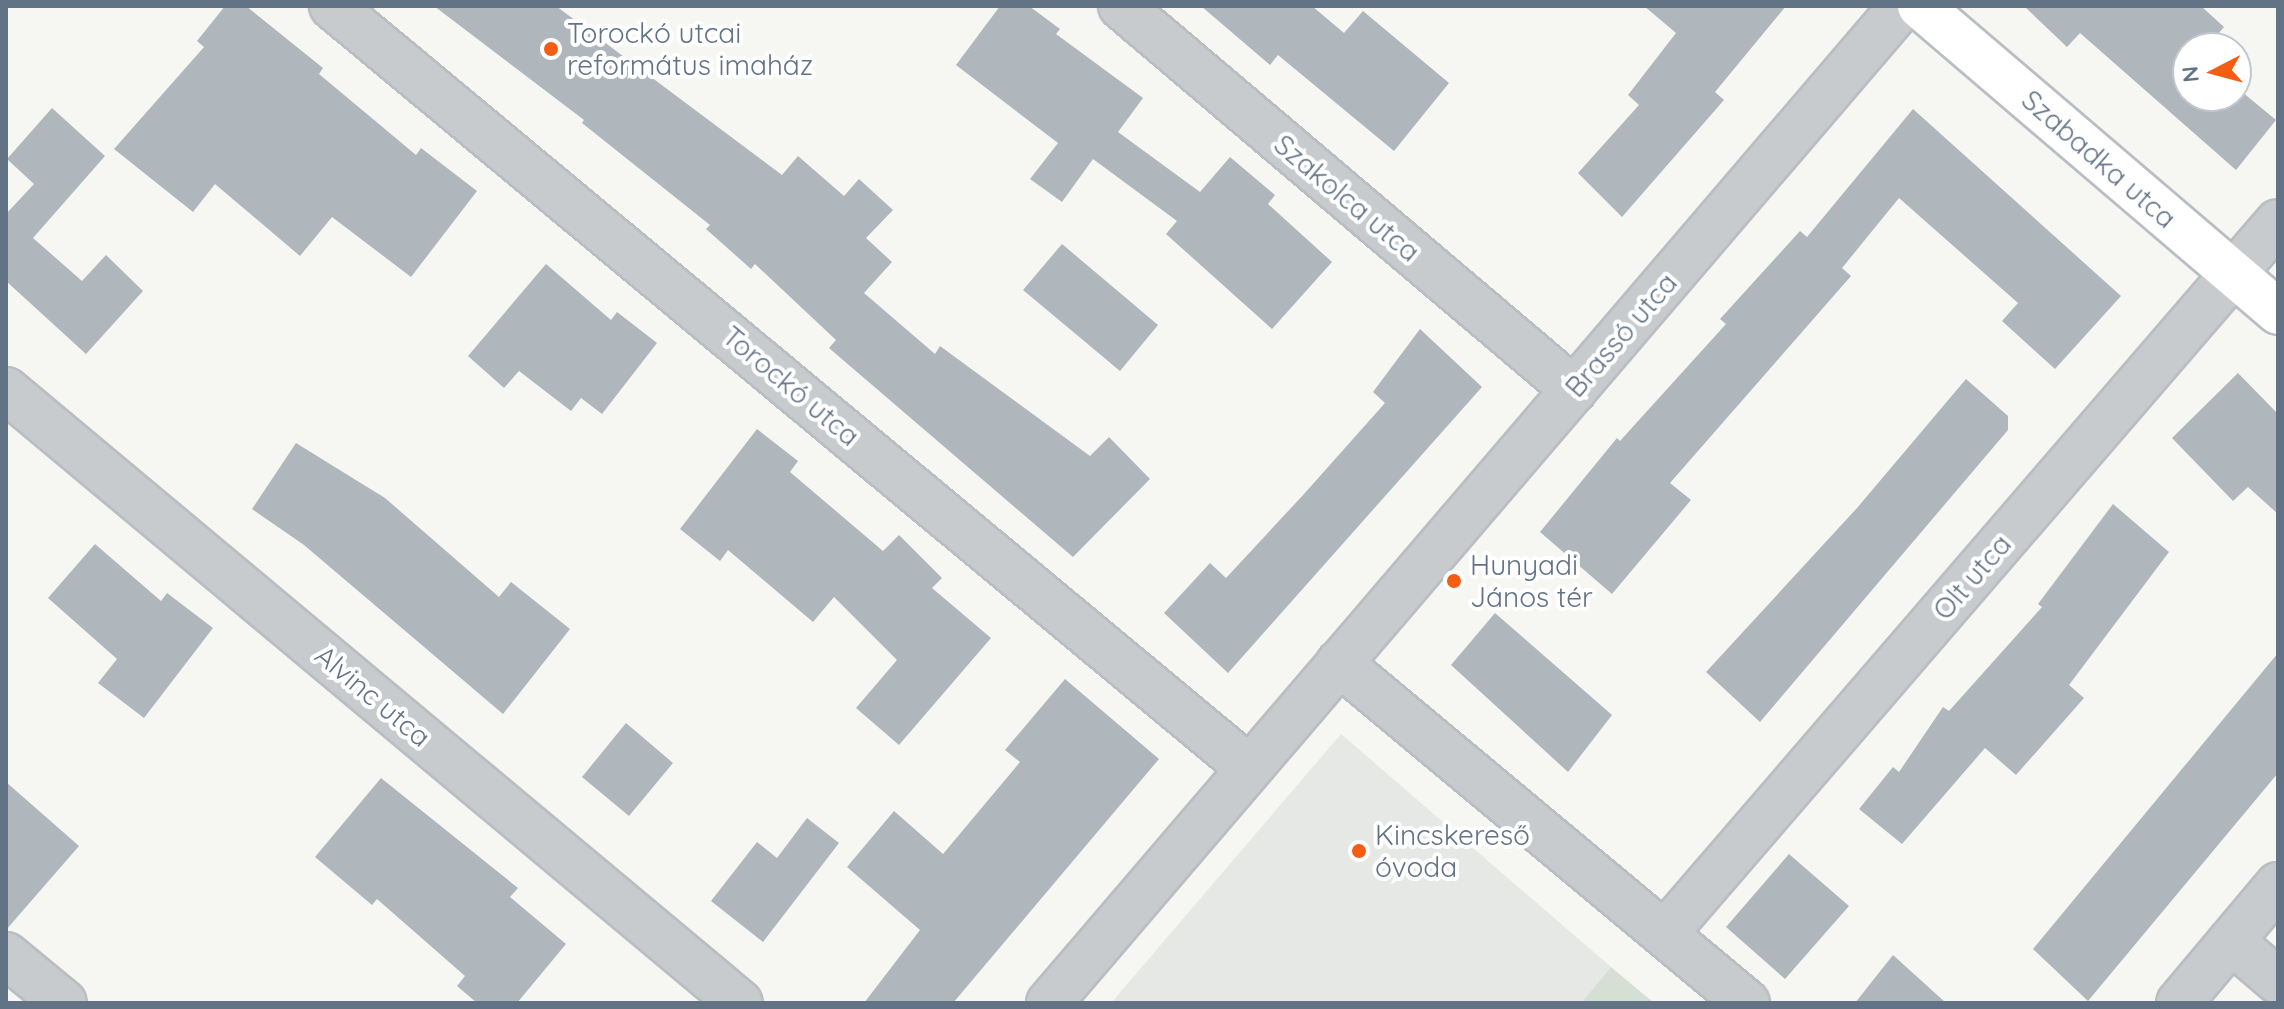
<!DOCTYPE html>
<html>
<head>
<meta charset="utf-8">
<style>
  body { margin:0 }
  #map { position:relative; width:2284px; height:1009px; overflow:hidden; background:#f6f6f2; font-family:Quicksand,sans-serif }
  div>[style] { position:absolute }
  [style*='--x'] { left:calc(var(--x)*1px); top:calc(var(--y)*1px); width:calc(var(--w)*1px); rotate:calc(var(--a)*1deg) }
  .built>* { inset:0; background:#e6e8e5 }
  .green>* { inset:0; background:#d6dfd3 }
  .building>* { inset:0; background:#afb7bd }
  .roads { filter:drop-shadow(2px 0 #b9bec3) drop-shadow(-2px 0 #b9bec3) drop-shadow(0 2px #b9bec3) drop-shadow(0 -2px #b9bec3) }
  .street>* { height:44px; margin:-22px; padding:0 22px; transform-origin:22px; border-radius:22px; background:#c8cbce }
  .secondary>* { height:44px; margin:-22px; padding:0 22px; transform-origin:22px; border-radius:22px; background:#fff }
  .dots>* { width:22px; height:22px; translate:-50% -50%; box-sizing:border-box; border:4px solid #fff; border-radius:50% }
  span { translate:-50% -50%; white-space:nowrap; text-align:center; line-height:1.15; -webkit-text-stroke:8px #fff; paint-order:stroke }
  .poi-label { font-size:28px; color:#627386 }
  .left { translate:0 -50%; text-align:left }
  .street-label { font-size:28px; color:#627386 }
  .frame { position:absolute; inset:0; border:8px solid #627386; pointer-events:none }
  .north { position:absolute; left:2172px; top:32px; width:80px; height:80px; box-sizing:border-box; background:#fff; border:2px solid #c0c7cf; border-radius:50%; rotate:264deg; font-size:22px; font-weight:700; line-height:32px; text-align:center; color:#627386 }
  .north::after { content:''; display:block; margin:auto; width:28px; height:36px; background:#f55d13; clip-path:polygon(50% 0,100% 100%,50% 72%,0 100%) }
</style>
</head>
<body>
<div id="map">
  <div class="built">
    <div style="clip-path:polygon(1341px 734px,1611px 967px,1581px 1003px,1111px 1003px)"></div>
  </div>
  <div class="green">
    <div style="clip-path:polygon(1611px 967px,1654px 1003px,1581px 1003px)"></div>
  </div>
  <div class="building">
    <div style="clip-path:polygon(225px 6px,246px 6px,323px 68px,319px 74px,416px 155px,421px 148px,477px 191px,411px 277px,332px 217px,300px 256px,215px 184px,193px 212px,114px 149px,204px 47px,197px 41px)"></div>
    <div style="clip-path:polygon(434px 6px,556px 6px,782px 175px,798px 156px,844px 196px,859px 179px,893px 210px,866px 238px,892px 262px,864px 293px,935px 354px,940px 346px,1090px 456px,1109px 437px,1150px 479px,1073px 557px,829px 348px,836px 340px,755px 264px,751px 269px,706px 229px,710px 225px,582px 123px,584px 120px)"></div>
    <div style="clip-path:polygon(1000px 6px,1029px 6px,1060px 29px,1056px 34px,1143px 98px,1118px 132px,1200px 192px,1230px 157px,1275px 195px,1268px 204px,1332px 262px,1272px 329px,1166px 234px,1177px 221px,1093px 159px,1062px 202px,1030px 179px,1058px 143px,956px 65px)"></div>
    <div style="clip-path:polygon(1201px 6px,1312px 6px,1344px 33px,1363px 11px,1449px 83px,1394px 151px,1278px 55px,1270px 65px)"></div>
    <div style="clip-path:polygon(1644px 6px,1786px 6px,1715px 92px,1724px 100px,1622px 217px,1578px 173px,1639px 105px,1628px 95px,1676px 33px)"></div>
    <div style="clip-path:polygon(2024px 6px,2201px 6px,2224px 27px,2206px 48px,2188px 48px,2188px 96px,2236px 96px,2236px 87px,2276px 120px,2236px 170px,2080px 33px,2067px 47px)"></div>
    <div style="clip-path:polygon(52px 108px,105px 156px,33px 238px,82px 281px,106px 255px,143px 291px,86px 354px,6px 281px,6px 214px,34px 184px,7px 159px)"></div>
    <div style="clip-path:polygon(1913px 109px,2121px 296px,2055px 369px,2002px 321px,2018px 303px,1899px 198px,1842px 268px,1851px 276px,1670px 483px,1691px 500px,1612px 594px,1540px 532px,1617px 438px,1620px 441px,1726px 324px,1720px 319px,1800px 231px,1807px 237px)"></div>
    <div style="clip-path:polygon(1062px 244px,1158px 325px,1120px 371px,1023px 290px)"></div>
    <div style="clip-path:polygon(546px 264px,611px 320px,617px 312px,657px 343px,602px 414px,581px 398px,571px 411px,519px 371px,504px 388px,468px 356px)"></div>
    <div style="clip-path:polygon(1420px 329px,1482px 387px,1228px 673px,1164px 613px,1210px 563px,1226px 578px,1304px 494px,1385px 403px,1373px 392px)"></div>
    <div style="clip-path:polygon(2238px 373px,2278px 414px,2278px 514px,2248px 487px,2233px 501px,2172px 438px)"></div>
    <div style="clip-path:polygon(1966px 379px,2008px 416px,2008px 430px,1760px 722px,1706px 672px,1857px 508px)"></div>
    <div style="clip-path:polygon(757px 429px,798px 461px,790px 472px,883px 551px,899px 535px,942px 578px,932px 588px,991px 638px,899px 745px,856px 708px,897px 660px,834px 597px,813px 622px,728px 550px,720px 561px,680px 529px)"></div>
    <div style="clip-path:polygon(296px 443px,385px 498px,499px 597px,511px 582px,570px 629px,503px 714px,304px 545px,252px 509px)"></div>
    <div style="clip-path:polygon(2113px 504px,2169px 552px,2069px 685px,2084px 698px,2016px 775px,1985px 748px,1902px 844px,1859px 809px,1893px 767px,1899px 772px,1943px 707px,1949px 711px,2042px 607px,2038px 604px)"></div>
    <div style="clip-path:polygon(95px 544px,161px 601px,167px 593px,213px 628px,144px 718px,98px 683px,117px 659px,48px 598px)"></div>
    <div style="clip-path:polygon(1495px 613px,1612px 715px,1568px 772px,1451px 665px)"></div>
    <div style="clip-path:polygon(2278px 653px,2278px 773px,2088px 1001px,2033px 949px)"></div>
    <div style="clip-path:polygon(1065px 679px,1159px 759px,953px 1003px,864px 1003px,920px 930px,847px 867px,894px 811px,943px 854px,1020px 762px,1005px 750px)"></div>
    <div style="clip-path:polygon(626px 723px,673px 763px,629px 816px,582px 777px)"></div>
    <div style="clip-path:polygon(381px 778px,518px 888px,510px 897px,566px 944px,517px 1003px,477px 1003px,457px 986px,465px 976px,377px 899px,372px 905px,315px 857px)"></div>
    <div style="clip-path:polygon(6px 782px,79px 846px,6px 930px)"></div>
    <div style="clip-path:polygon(807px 818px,839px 843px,763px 942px,711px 901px,757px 842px,777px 858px)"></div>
    <div style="clip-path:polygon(1789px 854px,1849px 906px,1785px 979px,1726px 927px)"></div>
    <div style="clip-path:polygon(1893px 955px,1946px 1003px,1855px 1003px)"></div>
  </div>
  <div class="roads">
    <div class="street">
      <div style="--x:332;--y:6;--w:1192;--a:39.73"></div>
      <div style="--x:1121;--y:6;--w:594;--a:40.29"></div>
      <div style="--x:6;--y:390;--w:956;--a:39.87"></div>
      <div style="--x:1339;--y:663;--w:531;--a:39.81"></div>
      <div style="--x:1666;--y:932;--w:937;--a:-49.24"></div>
      <div style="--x:2231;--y:941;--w:62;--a:40.4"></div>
      <div style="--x:6;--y:955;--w:75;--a:39.6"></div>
      <div style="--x:1049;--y:1003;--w:1312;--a:-49.45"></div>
      <div style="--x:2179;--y:1003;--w:154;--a:-50"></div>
    </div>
    <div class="secondary">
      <div style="--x:1920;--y:6;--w:471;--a:40.5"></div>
    </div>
  </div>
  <div class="dots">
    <div style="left:551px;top:49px;background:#f55d13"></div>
    <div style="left:1454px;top:581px;background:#f55d13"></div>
    <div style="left:1359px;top:851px;background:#f55d13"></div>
  </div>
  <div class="poi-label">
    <span class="left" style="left:567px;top:49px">Torockó utcai<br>református imaház</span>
    <span class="left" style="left:1470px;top:581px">Hunyadi<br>János tér</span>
    <span class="left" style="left:1375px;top:851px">Kincskereső<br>óvoda</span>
  </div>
  <div class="street-label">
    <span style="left:2099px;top:159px;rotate:41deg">Szabadka utca</span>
    <span style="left:1347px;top:198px;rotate:40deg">Szakolca utca</span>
    <span style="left:1621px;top:335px;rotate:-49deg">Brassó utca</span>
    <span style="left:791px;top:386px;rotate:40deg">Torockó utca</span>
    <span style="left:1972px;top:577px;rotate:-49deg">Olt utca</span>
    <span style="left:373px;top:696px;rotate:40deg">Alvinc utca</span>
  </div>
  <div class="frame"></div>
  <div class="north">N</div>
</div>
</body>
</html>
